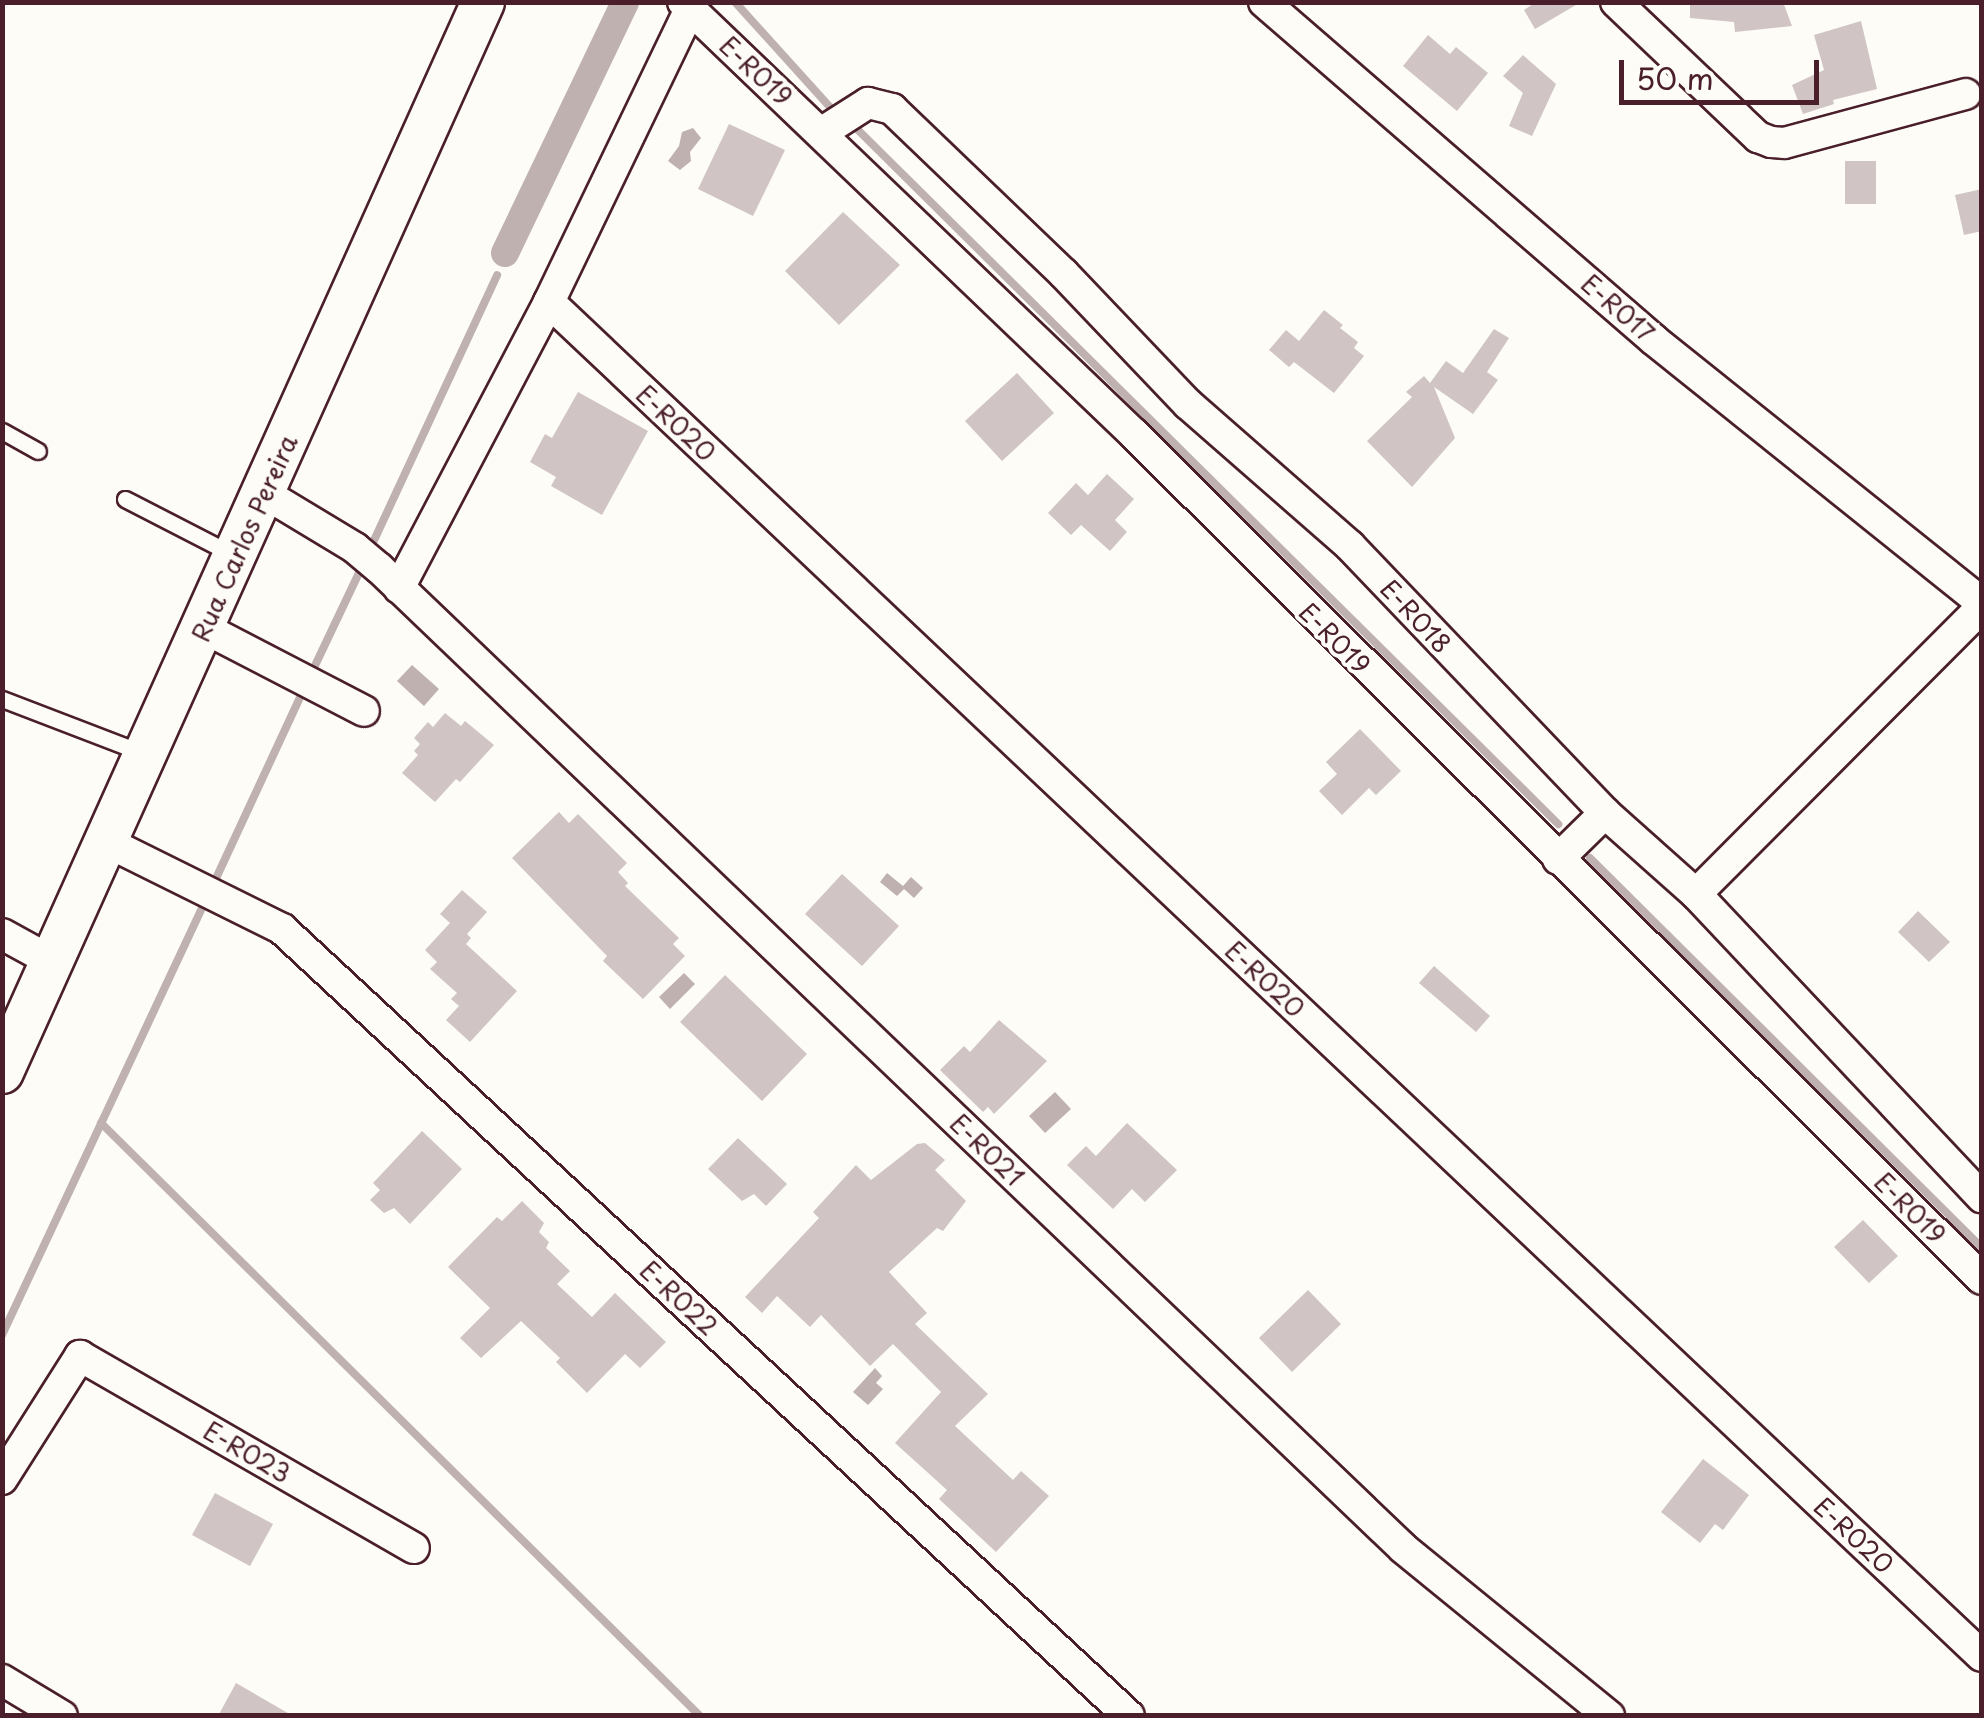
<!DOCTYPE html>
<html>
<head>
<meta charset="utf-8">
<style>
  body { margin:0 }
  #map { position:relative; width:1984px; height:1718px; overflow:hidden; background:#fdfcf7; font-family:"Playpen Sans",sans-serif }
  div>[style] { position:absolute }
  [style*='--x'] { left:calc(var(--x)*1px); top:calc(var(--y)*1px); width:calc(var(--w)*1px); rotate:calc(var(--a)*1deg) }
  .water>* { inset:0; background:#c0b1b1 }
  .stream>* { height:8px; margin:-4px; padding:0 4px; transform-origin:4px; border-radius:4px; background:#c0b1b1 }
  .canal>* { height:28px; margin:-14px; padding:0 14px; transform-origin:14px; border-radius:14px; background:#c0b1b1 }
  .building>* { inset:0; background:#d0c5c4 }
  .roads { filter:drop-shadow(2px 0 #4a1f2b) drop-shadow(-2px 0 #4a1f2b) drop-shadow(0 2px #4a1f2b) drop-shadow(0 -2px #4a1f2b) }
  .lane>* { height:15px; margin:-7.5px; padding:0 7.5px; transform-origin:7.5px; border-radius:7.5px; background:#fdfcf7 }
  .street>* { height:30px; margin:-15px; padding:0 15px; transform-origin:15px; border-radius:15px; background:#fdfcf7 }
  .secondary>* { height:42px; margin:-21px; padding:0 21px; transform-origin:21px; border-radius:21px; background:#fdfcf7 }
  span { translate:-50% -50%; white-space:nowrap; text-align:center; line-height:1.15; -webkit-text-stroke:8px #fdfcf7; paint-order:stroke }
  .street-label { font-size:25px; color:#4a1f2b }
  .frame { position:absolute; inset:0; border:5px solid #4a1f2b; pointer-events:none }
  .scale { position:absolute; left:1619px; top:60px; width:200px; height:45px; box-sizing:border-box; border:5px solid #4a1f2b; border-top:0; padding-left:12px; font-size:30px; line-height:35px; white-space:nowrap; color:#4a1f2b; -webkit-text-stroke:8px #fdfcf7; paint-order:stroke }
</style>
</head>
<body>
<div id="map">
  <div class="water">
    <div style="clip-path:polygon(693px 128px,701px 138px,690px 152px,691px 161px,680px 170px,668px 161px,679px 146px,682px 132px)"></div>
    <div style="clip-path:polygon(412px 665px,439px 689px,424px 706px,397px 681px)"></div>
    <div style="clip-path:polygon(887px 873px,903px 886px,911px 877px,923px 888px,914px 898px,904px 889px,897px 896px,880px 882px)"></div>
    <div style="clip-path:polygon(684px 973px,695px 984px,670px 1009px,659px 997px)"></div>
    <div style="clip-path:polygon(1055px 1092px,1071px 1109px,1045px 1133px,1029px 1116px)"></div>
    <div style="clip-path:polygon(875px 1368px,882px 1376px,876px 1383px,883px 1389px,868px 1405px,853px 1392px)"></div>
  </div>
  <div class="stream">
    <div style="--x:735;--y:2;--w:142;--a:47.9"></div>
    <div style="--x:856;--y:128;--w:989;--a:44.75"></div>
    <div style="--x:370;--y:549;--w:302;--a:-65.1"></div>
    <div style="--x:311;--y:674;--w:112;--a:-64.6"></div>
    <div style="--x:1590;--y:858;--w:553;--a:44.85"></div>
    <div style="--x:212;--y:887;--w:221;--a:-65.1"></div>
    <div style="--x:101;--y:1123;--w:843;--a:44.71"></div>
    <div style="--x:2;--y:1335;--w:481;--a:-64.9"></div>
  </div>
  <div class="canal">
    <div style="--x:505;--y:253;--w:278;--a:-64.4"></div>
  </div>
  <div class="building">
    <div style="clip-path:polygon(1536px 2px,1581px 2px,1535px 29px,1524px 10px)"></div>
    <div style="clip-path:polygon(1690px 2px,1783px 2px,1792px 26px,1735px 32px,1734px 22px,1690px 18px)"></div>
    <div style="clip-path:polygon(1861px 21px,1877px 89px,1833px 100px,1834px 104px,1803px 114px,1792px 85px,1824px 70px,1814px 35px)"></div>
    <div style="clip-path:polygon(1428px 35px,1450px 54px,1456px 47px,1488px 73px,1457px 111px,1403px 66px)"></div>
    <div style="clip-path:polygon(1523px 55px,1556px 84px,1532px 136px,1509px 126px,1523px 93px,1503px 76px)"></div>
    <div style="clip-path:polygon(729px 124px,785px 150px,753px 216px,698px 189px)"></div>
    <div style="clip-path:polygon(1845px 161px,1876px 161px,1876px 204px,1845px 204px)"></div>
    <div style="clip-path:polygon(1982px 189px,1982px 231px,1964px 235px,1955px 195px)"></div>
    <div style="clip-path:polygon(843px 212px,900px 265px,839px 325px,785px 271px)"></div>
    <div style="clip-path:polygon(1324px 310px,1343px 325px,1340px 328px,1358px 342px,1354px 348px,1364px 356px,1334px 393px,1294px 362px,1289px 367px,1269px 350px,1286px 330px,1299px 341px)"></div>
    <div style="clip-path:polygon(1494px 329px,1509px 338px,1487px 372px,1498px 380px,1473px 414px,1434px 387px,1455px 438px,1412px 487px,1367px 441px,1412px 397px,1406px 392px,1424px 376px,1430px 383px,1446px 361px,1463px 373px)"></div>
    <div style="clip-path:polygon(1017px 373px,1054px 413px,1002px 461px,965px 421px)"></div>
    <div style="clip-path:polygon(578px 392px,648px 431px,602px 515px,551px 486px,556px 477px,530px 462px,545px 434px,552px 438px)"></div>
    <div style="clip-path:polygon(1107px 474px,1134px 499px,1115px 520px,1127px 532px,1110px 551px,1081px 525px,1071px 535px,1048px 513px,1076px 483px,1088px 495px)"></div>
    <div style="clip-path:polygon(445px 713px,461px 726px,465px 721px,494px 745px,460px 782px,456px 779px,435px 802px,402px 773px,418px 755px,414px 751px,420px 744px,414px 738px,428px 722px,433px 727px)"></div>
    <div style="clip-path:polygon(1360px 729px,1401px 771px,1376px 795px,1369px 788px,1342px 815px,1319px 791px,1337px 774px,1326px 762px)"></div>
    <div style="clip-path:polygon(559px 812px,569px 823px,578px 814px,627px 863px,618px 872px,628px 883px,625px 886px,679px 938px,673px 944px,685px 956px,643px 999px,603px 961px,607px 956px,512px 858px)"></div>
    <div style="clip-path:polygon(842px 874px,899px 926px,862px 966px,805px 914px)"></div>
    <div style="clip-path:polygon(462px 890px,487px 912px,467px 934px,471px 938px,466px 944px,517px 991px,470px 1042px,446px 1020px,459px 1006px,451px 999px,457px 993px,430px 969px,437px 962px,425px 950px,450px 923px,440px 914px)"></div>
    <div style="clip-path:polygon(1918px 911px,1950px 942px,1929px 962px,1898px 932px)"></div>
    <div style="clip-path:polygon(1434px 966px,1490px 1016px,1476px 1032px,1419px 983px)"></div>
    <div style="clip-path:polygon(725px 975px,807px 1054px,762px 1101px,680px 1022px)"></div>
    <div style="clip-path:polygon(999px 1020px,1047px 1061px,994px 1114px,988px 1107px,983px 1112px,940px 1070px,964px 1046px,970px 1052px)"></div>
    <div style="clip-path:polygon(1127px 1123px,1177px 1170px,1145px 1202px,1132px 1189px,1113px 1209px,1067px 1165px,1086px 1146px,1096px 1156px)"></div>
    <div style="clip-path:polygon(422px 1131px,462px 1169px,410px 1224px,394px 1208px,384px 1213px,370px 1200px,380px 1190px,373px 1183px)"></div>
    <div style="clip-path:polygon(738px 1138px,787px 1184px,766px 1206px,754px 1194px,742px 1201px,708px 1169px)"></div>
    <div style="clip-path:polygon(925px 1143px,945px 1160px,935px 1170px,966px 1201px,943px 1231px,937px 1228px,889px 1272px,927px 1313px,915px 1324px,988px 1394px,955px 1426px,1013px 1480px,1021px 1471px,1049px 1496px,996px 1552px,939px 1499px,947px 1490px,895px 1443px,941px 1392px,893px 1344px,870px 1366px,821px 1315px,810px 1327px,777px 1296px,762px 1313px,745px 1297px,819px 1218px,813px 1212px,856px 1165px,871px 1180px,917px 1144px)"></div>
    <div style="clip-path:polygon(522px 1201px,544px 1223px,539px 1232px,549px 1242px,546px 1248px,570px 1271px,557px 1284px,592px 1317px,615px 1293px,666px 1342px,640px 1368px,625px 1354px,587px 1393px,556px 1362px,560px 1358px,521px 1321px,481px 1358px,460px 1338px,490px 1308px,448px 1267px,497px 1217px,502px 1221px)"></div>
    <div style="clip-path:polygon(1863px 1220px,1898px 1256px,1869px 1283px,1834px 1247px)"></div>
    <div style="clip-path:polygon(1308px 1290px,1341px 1324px,1292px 1372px,1259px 1338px)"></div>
    <div style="clip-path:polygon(1703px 1459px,1749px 1495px,1723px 1530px,1715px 1524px,1700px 1543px,1661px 1512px)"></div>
    <div style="clip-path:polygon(215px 1493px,273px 1524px,250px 1566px,192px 1535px)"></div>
    <div style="clip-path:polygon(236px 1683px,293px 1716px,218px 1716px)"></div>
  </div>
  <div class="roads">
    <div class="lane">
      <div style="--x:2;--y:431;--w:41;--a:29.1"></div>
      <div style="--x:125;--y:499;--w:123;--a:27.2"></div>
      <div style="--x:2;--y:699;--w:151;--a:21"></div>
    </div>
    <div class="street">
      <div style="--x:683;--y:2;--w:625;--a:43.77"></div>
      <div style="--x:1134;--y:434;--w:1197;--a:44.9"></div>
      <div style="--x:1264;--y:2;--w:516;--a:40.91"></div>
      <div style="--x:1654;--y:340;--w:420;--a:38.7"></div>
      <div style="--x:1616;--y:2;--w:196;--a:43.6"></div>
      <div style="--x:1758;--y:137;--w:14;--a:21"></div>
      <div style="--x:1771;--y:142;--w:13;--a:4"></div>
      <div style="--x:1784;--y:143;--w:188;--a:-15.1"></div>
      <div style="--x:821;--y:133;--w:56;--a:-32.6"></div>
      <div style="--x:868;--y:103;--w:25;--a:14"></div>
      <div style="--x:892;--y:109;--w:238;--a:43.8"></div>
      <div style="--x:1064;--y:274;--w:180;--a:46.4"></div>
      <div style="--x:1188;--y:404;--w:215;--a:41.2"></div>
      <div style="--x:1350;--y:546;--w:369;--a:46.3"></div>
      <div style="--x:1605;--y:813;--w:122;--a:41.7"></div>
      <div style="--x:1696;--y:894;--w:417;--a:46.7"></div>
      <div style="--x:549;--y:302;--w:1971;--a:43.38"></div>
      <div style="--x:264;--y:493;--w:106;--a:31.1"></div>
      <div style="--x:355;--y:548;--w:31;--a:40"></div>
      <div style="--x:379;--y:568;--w:1417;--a:43.74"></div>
      <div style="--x:1403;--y:1548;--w:266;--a:39.2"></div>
      <div style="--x:399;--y:588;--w:323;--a:-62.3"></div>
      <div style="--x:549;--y:302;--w:325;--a:-64.3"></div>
      <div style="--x:204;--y:628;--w:180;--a:27.4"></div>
      <div style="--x:107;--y:842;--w:195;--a:26.4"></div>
      <div style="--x:282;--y:929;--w:1156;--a:42.9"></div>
      <div style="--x:1558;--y:859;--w:66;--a:-44.4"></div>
      <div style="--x:1696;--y:894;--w:405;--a:-45.1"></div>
      <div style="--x:2;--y:934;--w:58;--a:28.8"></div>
      <div style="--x:2;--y:1479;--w:146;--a:-57.6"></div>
      <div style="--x:80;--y:1356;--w:385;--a:29.9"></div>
      <div style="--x:2;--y:1680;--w:70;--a:31"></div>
    </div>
    <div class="secondary">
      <div style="--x:2;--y:1072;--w:1173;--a:-65.79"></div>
    </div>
  </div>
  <div class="street-label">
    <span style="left:756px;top:71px;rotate:43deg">E-R019</span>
    <span style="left:1618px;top:308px;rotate:41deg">E-R017</span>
    <span style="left:676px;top:423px;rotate:43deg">E-R020</span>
    <span style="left:244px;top:538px;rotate:-66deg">Rua Carlos Pereira</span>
    <span style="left:1416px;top:616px;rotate:47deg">E-R018</span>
    <span style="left:1335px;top:638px;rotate:45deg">E-R019</span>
    <span style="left:1265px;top:979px;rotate:43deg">E-R020</span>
    <span style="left:987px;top:1150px;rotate:44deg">E-R021</span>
    <span style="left:1910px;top:1208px;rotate:45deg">E-R019</span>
    <span style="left:679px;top:1298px;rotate:43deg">E-R022</span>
    <span style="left:247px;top:1452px;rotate:30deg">E-R023</span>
    <span style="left:1854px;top:1535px;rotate:43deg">E-R020</span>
  </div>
  <div class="frame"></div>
  <div class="scale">50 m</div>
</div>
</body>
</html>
